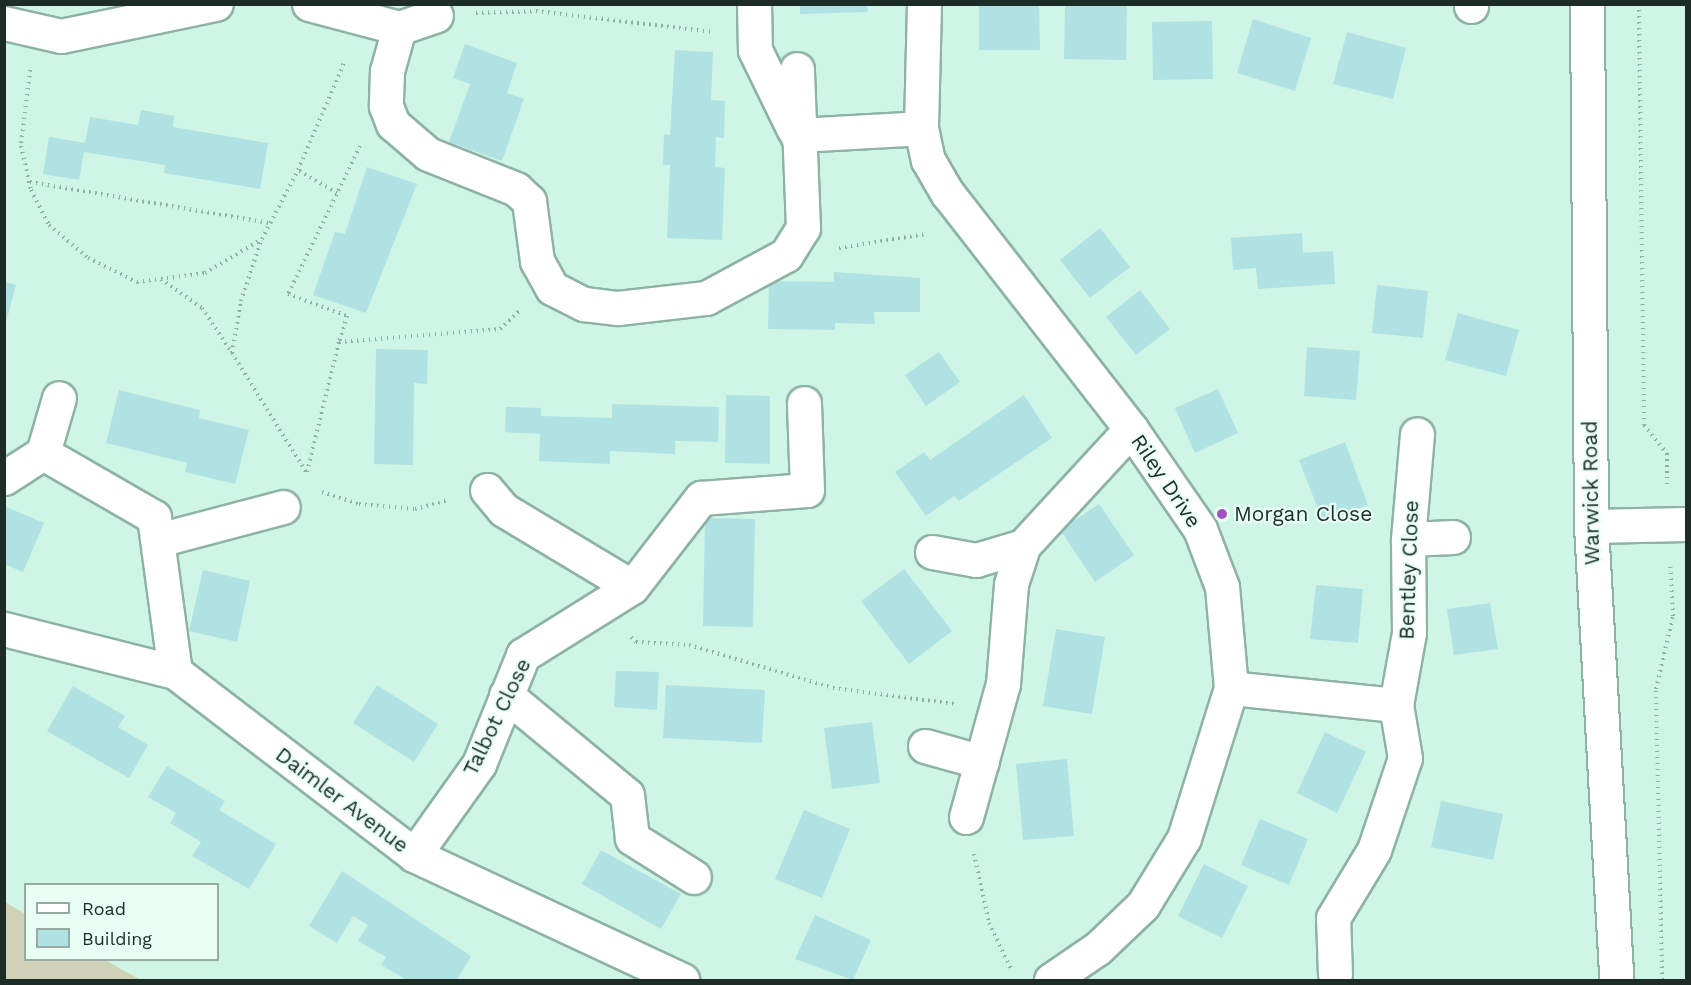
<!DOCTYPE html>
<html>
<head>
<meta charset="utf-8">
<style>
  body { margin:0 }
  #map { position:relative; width:1691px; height:985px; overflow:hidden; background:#cff5e6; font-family:"Work Sans",sans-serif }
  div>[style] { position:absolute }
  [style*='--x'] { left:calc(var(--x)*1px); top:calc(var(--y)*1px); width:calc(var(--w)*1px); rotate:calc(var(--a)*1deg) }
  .green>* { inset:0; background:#cfd1b9 }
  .building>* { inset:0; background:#b0e2e3 }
  .path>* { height:4px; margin-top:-2px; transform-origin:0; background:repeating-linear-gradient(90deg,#91afa3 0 1.5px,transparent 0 6px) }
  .roads { filter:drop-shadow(2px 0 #8eb2a4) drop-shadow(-2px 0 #8eb2a4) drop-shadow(0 2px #8eb2a4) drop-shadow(0 -2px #8eb2a4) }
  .minor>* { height:33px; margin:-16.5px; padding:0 16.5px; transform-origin:16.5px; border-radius:16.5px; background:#fff }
  .major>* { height:33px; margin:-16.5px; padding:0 16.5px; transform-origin:16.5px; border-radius:16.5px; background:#fff }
  .dots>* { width:16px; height:16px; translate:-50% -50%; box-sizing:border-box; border:3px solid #e8fff5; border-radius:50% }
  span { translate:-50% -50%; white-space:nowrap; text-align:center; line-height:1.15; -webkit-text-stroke:4.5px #e8fff5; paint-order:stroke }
  .street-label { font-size:21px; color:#1d2c27 }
  .poi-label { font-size:21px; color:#1d2c27 }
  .left { translate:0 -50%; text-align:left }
  .frame { position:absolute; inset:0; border:6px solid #1d2c27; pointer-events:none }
  .legend { position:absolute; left:24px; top:883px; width:195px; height:78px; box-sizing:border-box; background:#e8fff5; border:2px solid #97aba3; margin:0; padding:8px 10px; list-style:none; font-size:18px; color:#1d2c27 }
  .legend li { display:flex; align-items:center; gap:12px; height:30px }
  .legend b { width:30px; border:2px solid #97aba3 }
</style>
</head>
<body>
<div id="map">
  <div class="green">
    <div style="clip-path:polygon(5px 902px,25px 914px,26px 960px,105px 960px,141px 980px,5px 980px)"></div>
  </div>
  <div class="building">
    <div style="clip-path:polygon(800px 4px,867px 4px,868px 12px,800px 14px)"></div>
    <div style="clip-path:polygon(979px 4px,1039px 4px,1040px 50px,979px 50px)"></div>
    <div style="clip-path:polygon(1065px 4px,1127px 4px,1126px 60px,1064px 59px)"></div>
    <div style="clip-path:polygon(1253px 19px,1311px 38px,1295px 91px,1237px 73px)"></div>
    <div style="clip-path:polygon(1212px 21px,1213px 79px,1153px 80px,1152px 22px)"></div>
    <div style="clip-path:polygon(1347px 32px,1406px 48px,1393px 99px,1333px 84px)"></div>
    <div style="clip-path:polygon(465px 44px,517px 63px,507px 93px,524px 99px,502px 161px,449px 142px,470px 84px,453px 78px)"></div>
    <div style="clip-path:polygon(675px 50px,713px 52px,711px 100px,725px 101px,724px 138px,716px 137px,715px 167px,725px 168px,722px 240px,667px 238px,670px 165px,663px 165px,664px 134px,670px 135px)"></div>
    <div style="clip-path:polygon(141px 110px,174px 116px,173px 127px,268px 143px,260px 189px,164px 173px,165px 165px,84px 152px,79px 180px,43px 174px,49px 137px,85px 143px,90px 117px,138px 125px)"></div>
    <div style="clip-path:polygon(367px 167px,417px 184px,366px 313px,313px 295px,335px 232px,345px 234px)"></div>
    <div style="clip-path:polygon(1100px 228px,1130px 267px,1090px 298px,1060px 260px)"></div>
    <div style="clip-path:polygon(1302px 233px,1303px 253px,1333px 251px,1335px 284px,1258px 289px,1256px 268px,1233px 270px,1231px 238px)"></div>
    <div style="clip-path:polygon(834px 272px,920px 278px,920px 312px,874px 312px,875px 324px,835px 323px,835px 330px,768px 329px,769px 281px,834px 282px)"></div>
    <div style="clip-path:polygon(5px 282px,16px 285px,5px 326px)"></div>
    <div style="clip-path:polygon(1377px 285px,1428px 291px,1423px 338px,1372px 333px)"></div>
    <div style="clip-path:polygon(1140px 290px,1170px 329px,1136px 355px,1106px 317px)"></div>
    <div style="clip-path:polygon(1458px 313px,1519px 330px,1506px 376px,1445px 360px)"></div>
    <div style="clip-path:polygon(1307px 347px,1360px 351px,1356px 400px,1304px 396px)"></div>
    <div style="clip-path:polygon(376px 349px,428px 350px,427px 384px,414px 383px,413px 465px,374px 464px)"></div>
    <div style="clip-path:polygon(939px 352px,960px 382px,926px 406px,905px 375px)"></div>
    <div style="clip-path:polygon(1218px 389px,1238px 433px,1195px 453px,1175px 408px)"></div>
    <div style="clip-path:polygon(119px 390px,200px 410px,199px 418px,249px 430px,235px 484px,185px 472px,187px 463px,106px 443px)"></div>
    <div style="clip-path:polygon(726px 395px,770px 396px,770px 464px,725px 463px)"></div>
    <div style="clip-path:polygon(1024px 395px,1052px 438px,959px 501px,954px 496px,926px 516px,895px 472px,924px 452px,930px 460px)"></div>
    <div style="clip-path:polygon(612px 404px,719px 407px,718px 442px,675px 441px,675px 454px,610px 451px,610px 464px,539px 461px,540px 434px,505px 432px,506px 407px,541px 408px,541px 416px,612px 418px)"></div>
    <div style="clip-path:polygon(1345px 442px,1368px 505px,1323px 522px,1299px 460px)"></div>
    <div style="clip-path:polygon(1099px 504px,1134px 555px,1095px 582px,1060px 530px)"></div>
    <div style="clip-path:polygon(4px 506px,44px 523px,23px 572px,4px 564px)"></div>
    <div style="clip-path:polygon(705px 518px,755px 519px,753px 627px,703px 626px)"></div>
    <div style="clip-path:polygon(904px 569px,952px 631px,909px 664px,861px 601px)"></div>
    <div style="clip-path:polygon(203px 570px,250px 581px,237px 642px,189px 631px)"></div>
    <div style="clip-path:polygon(1316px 585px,1363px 589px,1358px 643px,1310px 639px)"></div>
    <div style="clip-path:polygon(1490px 603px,1498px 649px,1454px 655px,1447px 609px)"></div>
    <div style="clip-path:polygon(1056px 629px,1105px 637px,1092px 714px,1043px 706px)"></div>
    <div style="clip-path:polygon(616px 671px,659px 672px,657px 710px,614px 707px)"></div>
    <div style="clip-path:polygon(377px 685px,438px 724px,414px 762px,353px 723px)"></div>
    <div style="clip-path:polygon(666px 685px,765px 690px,762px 743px,663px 738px)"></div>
    <div style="clip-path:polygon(73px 686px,125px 716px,118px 727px,148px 745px,129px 778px,47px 731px)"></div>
    <div style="clip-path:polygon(872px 722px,880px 783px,832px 789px,824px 728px)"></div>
    <div style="clip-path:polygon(1325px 732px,1366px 752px,1337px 813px,1297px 793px)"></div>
    <div style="clip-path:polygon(1067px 759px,1074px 836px,1023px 840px,1016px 764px)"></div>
    <div style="clip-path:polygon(167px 766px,225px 801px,219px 810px,276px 844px,249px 889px,192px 856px,201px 842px,170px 823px,176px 813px,148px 797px)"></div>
    <div style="clip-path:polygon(1441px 801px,1503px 814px,1493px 860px,1431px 847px)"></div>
    <div style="clip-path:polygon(804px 810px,850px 829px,822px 898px,775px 879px)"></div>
    <div style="clip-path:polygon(1260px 819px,1308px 839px,1289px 885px,1241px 865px)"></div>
    <div style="clip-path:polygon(601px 850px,681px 894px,661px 929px,582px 884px)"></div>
    <div style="clip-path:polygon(1204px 864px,1248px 886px,1222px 938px,1178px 916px)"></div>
    <div style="clip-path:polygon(342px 871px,471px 956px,457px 980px,407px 980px,381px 965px,386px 957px,358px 941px,368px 925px,353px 916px,337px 943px,309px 926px)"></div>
    <div style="clip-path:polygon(815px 915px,871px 940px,853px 980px,795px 959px)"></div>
  </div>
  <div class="path">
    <div style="--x:1639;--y:4;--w:421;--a:89.3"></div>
    <div style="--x:1644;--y:425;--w:36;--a:51"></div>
    <div style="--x:1667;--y:453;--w:31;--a:90"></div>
    <div style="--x:476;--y:13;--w:60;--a:-1.9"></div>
    <div style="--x:536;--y:11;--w:178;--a:6.8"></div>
    <div style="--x:30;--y:70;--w:77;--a:96.8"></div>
    <div style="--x:21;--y:146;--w:45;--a:77.2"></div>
    <div style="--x:31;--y:190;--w:39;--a:63"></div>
    <div style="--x:49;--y:225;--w:51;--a:40.2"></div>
    <div style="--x:88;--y:258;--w:55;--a:26.1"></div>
    <div style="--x:137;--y:282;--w:69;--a:-7.5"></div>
    <div style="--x:205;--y:273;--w:66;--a:-30.8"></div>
    <div style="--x:262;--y:239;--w:78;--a:-62.4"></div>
    <div style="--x:360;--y:146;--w:165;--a:115.9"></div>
    <div style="--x:288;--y:294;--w:63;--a:20.4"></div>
    <div style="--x:347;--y:316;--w:27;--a:107"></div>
    <div style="--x:339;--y:342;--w:162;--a:-4.6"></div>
    <div style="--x:500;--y:329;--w:26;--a:-43"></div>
    <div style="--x:30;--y:182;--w:243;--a:9.7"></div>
    <div style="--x:337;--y:193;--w:45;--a:-149.5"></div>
    <div style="--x:298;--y:170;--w:119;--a:-66.7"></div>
    <div style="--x:839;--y:248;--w:88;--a:-9.1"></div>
    <div style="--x:161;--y:279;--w:50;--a:35.3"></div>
    <div style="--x:202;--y:308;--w:54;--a:56.3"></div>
    <div style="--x:232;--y:353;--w:53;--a:-80.2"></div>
    <div style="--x:241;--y:301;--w:63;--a:-71.6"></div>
    <div style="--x:232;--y:353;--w:140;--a:58.1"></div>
    <div style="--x:307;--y:472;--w:134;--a:-76.2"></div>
    <div style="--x:322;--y:492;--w:39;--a:18"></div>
    <div style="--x:359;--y:504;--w:56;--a:5.1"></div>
    <div style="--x:415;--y:509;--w:34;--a:-15"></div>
    <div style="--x:631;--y:637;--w:7;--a:45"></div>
    <div style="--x:636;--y:642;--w:53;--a:3.2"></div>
    <div style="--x:689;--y:645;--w:150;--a:16.6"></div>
    <div style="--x:833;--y:688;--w:123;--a:7.5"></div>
    <div style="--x:974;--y:854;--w:71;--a:77.7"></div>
    <div style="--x:989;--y:923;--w:51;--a:64.4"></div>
    <div style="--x:1662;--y:980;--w:291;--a:-91.2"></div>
    <div style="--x:1656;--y:689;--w:75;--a:-76.9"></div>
    <div style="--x:1673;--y:616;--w:53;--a:-93.2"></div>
  </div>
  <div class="roads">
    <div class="minor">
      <div style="--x:309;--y:4;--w:93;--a:14.9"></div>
      <div style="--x:399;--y:28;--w:39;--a:-19"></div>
      <div style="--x:754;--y:4;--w:46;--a:88.8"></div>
      <div style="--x:755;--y:50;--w:87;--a:64"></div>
      <div style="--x:924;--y:4;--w:124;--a:91.4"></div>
      <div style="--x:921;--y:128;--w:33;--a:78"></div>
      <div style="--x:928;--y:160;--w:39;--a:60"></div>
      <div style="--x:948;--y:194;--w:298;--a:52.1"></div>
      <div style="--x:1131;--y:429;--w:121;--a:55.4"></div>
      <div style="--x:1200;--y:529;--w:62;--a:69.2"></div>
      <div style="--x:1222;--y:587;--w:101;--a:84.9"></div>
      <div style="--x:1231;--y:688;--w:157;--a:107.4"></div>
      <div style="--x:1184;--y:838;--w:79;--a:121.5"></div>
      <div style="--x:1143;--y:905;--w:62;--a:136.3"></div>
      <div style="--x:1098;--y:948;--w:57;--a:145.8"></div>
      <div style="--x:1471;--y:4;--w:2;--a:90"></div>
      <div style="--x:4;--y:23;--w:58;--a:12.8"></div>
      <div style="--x:61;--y:36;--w:158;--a:-11.7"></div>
      <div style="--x:399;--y:28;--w:45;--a:105.6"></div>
      <div style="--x:387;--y:71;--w:35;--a:92"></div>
      <div style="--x:386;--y:106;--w:19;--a:69"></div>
      <div style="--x:393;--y:124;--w:46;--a:40.6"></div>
      <div style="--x:428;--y:154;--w:95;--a:21.7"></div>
      <div style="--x:516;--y:189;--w:18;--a:43"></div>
      <div style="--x:529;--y:201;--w:61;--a:82.4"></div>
      <div style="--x:537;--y:261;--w:31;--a:61"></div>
      <div style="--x:552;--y:288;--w:36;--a:27"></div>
      <div style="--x:584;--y:304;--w:34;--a:7"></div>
      <div style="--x:618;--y:308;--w:89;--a:-6.5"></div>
      <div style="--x:706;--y:298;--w:91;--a:-28.3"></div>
      <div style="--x:786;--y:255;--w:32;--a:-58"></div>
      <div style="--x:803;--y:228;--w:159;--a:-92.2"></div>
      <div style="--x:797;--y:135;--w:124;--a:-3.2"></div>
      <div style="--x:43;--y:453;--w:128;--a:30"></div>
      <div style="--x:154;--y:517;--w:156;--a:82.3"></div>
      <div style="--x:4;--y:478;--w:46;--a:-32.7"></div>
      <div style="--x:43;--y:453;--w:57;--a:-73.8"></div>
      <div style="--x:487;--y:490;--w:26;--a:50"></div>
      <div style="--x:504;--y:510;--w:149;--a:31"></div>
      <div style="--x:1591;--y:526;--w:95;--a:-1.2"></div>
      <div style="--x:1408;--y:539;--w:45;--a:-2.5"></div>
      <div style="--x:158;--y:540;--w:129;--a:-14.8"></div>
      <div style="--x:932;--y:552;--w:45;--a:10.3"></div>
      <div style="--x:976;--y:560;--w:49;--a:-16.6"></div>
      <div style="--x:4;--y:629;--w:176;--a:14.1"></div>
      <div style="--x:175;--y:672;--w:301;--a:37.4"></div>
      <div style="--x:414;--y:855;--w:296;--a:25"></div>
      <div style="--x:1231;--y:688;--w:166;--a:5.9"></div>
      <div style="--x:506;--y:695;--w:157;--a:39.6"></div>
      <div style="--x:627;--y:795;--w:43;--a:83.4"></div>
      <div style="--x:632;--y:838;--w:73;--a:32.2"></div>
      <div style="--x:925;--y:746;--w:59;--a:15.7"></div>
      <div style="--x:966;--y:817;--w:138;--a:-74.5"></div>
      <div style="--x:1003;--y:684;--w:100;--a:-85.4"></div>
      <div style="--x:1011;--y:584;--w:40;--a:-72"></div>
      <div style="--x:1023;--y:546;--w:159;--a:-47.3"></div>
      <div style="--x:414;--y:855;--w:112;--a:-54.5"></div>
      <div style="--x:479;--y:764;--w:118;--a:-68"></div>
      <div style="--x:523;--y:655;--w:128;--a:-32"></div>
      <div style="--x:632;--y:587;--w:113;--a:-52.2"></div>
      <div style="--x:701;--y:498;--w:106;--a:-4.3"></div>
      <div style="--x:807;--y:490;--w:87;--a:-92"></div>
      <div style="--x:1335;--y:974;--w:56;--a:-92"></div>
      <div style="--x:1333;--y:918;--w:79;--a:-58.9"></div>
      <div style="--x:1374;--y:850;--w:97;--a:-71.4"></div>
      <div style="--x:1405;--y:758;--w:54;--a:-99.6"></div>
      <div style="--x:1396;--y:705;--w:73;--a:-79.8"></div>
      <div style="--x:1409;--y:633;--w:94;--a:-90.6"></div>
      <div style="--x:1408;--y:539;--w:105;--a:-85.1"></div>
    </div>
    <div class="major">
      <div style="--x:1587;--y:4;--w:522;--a:89.56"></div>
      <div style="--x:1591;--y:526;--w:455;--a:86.8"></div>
    </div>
  </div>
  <div class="dots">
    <div style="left:1222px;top:514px;background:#a152c3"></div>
  </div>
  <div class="street-label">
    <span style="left:1166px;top:481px;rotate:56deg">Riley Drive</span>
    <span style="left:1591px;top:493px;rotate:-91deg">Warwick Road</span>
    <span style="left:1409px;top:570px;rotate:-88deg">Bentley Close</span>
    <span style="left:497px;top:717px;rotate:-64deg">Talbot Close</span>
    <span style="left:342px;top:800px;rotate:37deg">Daimler Avenue</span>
  </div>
  <div class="poi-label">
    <span class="left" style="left:1234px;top:514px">Morgan Close</span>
  </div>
  <div class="frame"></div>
  <ul class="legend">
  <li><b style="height:8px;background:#fff"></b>Road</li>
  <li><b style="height:16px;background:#b0e2e3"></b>Building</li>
  </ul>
</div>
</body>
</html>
